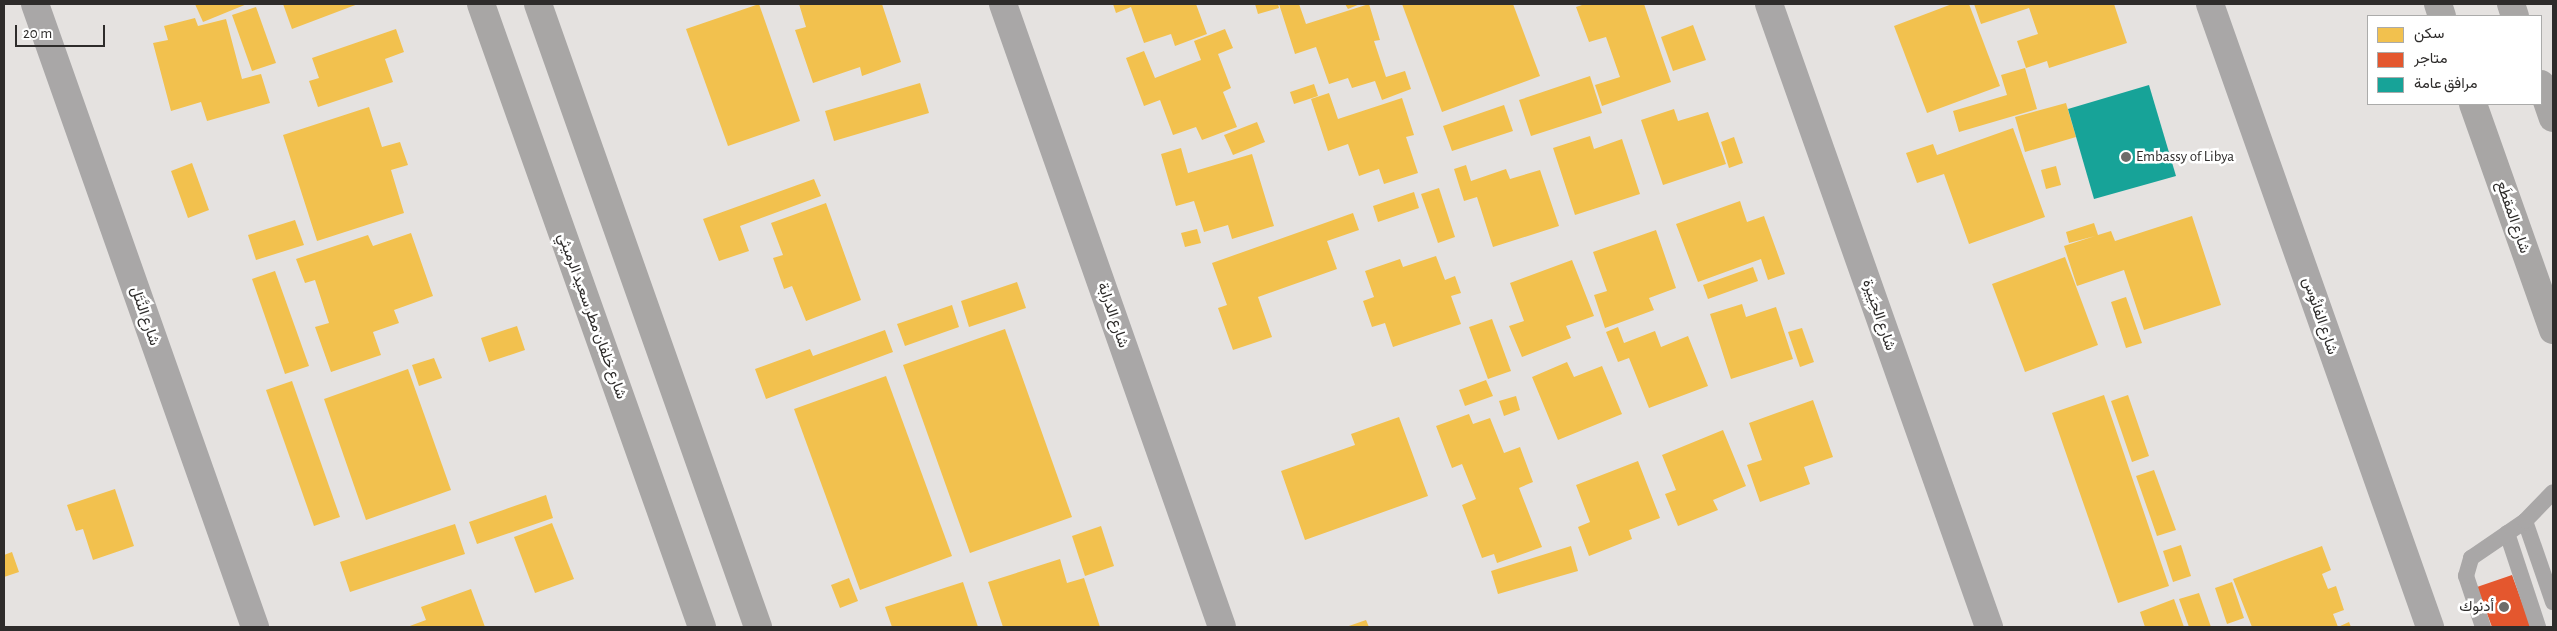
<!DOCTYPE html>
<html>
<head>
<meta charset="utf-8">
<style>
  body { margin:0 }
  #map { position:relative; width:2557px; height:631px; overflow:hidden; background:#e5e2e0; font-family:"Alegreya Sans",Vazirmatn,sans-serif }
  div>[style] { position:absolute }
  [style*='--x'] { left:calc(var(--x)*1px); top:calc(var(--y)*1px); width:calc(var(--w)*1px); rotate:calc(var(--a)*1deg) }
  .homes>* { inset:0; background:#f2c14e }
  .shops>* { inset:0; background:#e4572e }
  .public>* { inset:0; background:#17a398 }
  .lane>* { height:16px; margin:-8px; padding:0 8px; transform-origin:8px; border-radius:8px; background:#a9a7a7 }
  .street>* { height:28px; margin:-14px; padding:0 14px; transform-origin:14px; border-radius:14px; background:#a9a7a7 }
  .secondary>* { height:28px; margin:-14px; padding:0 14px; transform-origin:14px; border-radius:14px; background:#a8a6a5 }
  .dots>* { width:14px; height:14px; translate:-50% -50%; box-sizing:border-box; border:2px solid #fff; border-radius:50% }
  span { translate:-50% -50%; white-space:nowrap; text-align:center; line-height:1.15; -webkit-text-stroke:5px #fff; paint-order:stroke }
  .poi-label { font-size:15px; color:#2e2c2b }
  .left { translate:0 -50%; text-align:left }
  .right { translate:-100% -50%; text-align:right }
  .street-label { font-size:15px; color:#2e2c2b }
  .frame { position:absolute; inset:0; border:5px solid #2e2c2b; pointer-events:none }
  .legend { position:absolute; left:2367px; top:15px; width:175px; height:90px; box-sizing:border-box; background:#fff; border:1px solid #ababaa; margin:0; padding:6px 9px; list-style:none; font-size:15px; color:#2e2c2b }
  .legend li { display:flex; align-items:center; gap:10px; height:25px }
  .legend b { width:25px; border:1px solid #ababaa }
  .scale { position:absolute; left:15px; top:25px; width:90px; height:22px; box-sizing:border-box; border:2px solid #2e2c2b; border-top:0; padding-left:6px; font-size:15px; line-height:18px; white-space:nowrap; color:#2e2c2b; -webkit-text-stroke:4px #fff; paint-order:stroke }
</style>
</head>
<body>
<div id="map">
  <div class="homes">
    <div style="clip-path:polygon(195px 4px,247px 4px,203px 22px)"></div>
    <div style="clip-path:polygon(283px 4px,358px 4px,292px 29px)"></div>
    <div style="clip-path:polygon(759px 4px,800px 121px,728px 146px,686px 29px)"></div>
    <div style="clip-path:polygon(799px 4px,882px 4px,901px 62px,862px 76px,860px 67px,813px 83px,795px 30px,806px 27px)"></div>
    <div style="clip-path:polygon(1113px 4px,1196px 4px,1207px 34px,1175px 46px,1171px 34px,1144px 43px,1131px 7px,1116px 13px)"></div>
    <div style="clip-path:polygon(1255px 4px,1278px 4px,1279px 8px,1258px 14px)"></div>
    <div style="clip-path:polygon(1279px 4px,1299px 4px,1306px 24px,1369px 4px,1380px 40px,1374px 41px,1386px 77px,1405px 71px,1411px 89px,1382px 100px,1375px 81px,1352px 88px,1348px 78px,1329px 84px,1316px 47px,1295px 54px)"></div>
    <div style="clip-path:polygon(1345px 4px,1360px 4px,1348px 9px)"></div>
    <div style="clip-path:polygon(1402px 4px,1513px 4px,1540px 76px,1442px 112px)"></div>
    <div style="clip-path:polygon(1585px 4px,1644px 4px,1671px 82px,1602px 106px,1595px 85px,1620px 77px,1606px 37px,1589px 42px,1576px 7px)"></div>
    <div style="clip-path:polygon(1952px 4px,1969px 4px,2000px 86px,1927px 113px,1894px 26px)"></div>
    <div style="clip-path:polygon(1974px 4px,2114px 4px,2127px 43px,2049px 68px,2047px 61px,2026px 68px,2017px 41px,2038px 34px,2029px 8px,1981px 24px)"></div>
    <div style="clip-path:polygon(256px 7px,276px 63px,252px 71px,232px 15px)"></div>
    <div style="clip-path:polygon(195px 18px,198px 26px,226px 19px,242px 79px,261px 74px,270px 103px,207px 121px,201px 102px,171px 111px,153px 43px,168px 40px,164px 26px)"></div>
    <div style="clip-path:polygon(1693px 25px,1706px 60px,1673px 71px,1661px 37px)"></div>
    <div style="clip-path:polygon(396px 29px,404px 52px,385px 59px,393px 82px,318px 107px,309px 81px,319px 78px,312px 58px)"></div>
    <div style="clip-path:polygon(1225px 29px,1233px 48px,1218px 54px,1231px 88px,1223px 92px,1237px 127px,1202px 140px,1196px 127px,1173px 135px,1160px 100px,1144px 106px,1126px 58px,1144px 51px,1155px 78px,1201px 60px,1194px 41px)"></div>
    <div style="clip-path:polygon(2025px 68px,2037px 109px,1959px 132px,1953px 111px,2007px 95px,2001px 75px)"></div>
    <div style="clip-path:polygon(1590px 76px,1602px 113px,1531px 136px,1519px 100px)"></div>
    <div style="clip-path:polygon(920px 83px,929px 113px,834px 141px,825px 111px)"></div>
    <div style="clip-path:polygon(1314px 84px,1318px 96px,1294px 104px,1290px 92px)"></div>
    <div style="clip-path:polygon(1329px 93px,1338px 119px,1402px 98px,1414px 135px,1406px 137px,1418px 173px,1384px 184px,1379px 169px,1359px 176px,1348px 144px,1328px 151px,1311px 99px)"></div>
    <div style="clip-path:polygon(2066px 103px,2076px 137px,2025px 152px,2015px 117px)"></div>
    <div style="clip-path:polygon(1504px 105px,1513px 131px,1452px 151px,1443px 126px)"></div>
    <div style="clip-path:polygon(369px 107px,382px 147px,400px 142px,408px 165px,391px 170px,404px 213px,317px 241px,283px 135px)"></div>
    <div style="clip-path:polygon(1674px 109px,1678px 121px,1708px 112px,1726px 164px,1663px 185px,1641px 120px)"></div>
    <div style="clip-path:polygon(1257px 122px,1265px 142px,1233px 155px,1224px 135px)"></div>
    <div style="clip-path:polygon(2013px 128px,2045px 217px,1969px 244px,1944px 174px,1917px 183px,1906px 153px,1933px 144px,1937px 155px)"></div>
    <div style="clip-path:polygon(1590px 136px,1594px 149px,1622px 139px,1640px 194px,1575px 215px,1553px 148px)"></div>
    <div style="clip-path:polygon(1734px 137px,1743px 163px,1729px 168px,1721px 142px)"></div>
    <div style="clip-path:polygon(1181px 148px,1188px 173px,1252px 154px,1274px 226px,1232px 239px,1228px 225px,1204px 232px,1194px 201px,1176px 206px,1161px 154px)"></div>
    <div style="clip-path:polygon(192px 163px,209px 210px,188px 218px,171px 171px)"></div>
    <div style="clip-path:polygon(1466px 165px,1471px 181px,1506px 169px,1510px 179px,1540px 170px,1559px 226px,1493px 247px,1477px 197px,1464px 201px,1454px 169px)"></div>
    <div style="clip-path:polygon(2056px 166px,2061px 185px,2046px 189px,2041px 170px)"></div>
    <div style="clip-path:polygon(814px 179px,821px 196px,740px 226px,749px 251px,719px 261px,703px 219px)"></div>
    <div style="clip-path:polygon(1439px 188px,1455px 237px,1438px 243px,1421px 194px)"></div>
    <div style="clip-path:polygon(1414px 192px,1419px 208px,1378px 222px,1373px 206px)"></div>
    <div style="clip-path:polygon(1740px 201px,1747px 222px,1764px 216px,1785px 274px,1768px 280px,1761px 259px,1698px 282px,1676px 224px)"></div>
    <div style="clip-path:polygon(826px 203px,861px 300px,806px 321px,792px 286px,784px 289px,773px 258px,783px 255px,771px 223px)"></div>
    <div style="clip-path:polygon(1353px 213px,1359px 230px,1327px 241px,1337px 269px,1258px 297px,1272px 337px,1233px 350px,1218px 308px,1227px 305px,1212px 263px)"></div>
    <div style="clip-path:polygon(2192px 216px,2221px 305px,2144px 330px,2124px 270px,2077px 286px,2064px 246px,2095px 236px,2069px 243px,2066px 232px,2094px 223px,2098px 235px,2111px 231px,2115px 241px)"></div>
    <div style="clip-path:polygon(295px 220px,304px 245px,256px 260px,248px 235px)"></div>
    <div style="clip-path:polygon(1197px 229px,1201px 243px,1185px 247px,1181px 233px)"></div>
    <div style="clip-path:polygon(1656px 230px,1676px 288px,1649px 298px,1654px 310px,1605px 328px,1594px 295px,1607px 291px,1593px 252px)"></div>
    <div style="clip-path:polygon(411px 233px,433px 296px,394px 310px,399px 323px,373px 332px,381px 355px,331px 372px,315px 327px,329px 323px,315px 280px,305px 283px,296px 259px,368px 235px,373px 246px)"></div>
    <div style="clip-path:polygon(1436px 256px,1445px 280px,1455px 276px,1461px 293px,1451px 296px,1461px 324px,1393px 347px,1385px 323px,1372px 327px,1363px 301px,1374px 297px,1365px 271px,1400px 259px,1403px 267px)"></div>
    <div style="clip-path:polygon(2065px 257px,2098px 345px,2025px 372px,1992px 284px)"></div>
    <div style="clip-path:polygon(1572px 260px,1594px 316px,1566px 326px,1571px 338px,1522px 357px,1509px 326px,1524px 321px,1510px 283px)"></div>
    <div style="clip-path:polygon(1753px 267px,1758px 281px,1708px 299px,1703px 285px)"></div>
    <div style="clip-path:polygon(275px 271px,309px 366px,285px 374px,252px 279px)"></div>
    <div style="clip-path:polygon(1017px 282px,1026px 308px,969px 327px,961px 301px)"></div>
    <div style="clip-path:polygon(2126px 297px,2142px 343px,2126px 348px,2111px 302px)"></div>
    <div style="clip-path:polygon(1742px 304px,1746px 317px,1776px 307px,1793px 359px,1731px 379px,1710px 314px)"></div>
    <div style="clip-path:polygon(952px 305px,959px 327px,905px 346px,897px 324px)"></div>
    <div style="clip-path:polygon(1492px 319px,1511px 371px,1488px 379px,1469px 327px)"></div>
    <div style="clip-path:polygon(517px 326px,525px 350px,489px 362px,481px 338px)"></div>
    <div style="clip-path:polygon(1618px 327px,1624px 343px,1655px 331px,1661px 347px,1688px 336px,1708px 386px,1649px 408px,1629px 358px,1618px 362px,1606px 332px)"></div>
    <div style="clip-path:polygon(1802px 328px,1814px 362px,1800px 367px,1788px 332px)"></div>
    <div style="clip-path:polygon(1005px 329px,1072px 517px,970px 553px,903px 365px)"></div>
    <div style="clip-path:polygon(885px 330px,893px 352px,766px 399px,755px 369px,810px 349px,813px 356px)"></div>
    <div style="clip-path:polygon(434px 358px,442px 378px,419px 386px,412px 365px)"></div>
    <div style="clip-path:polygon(1567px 362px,1574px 377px,1602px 366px,1622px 414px,1558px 440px,1532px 377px)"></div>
    <div style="clip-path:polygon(408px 369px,451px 490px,366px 520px,324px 399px)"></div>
    <div style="clip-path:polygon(886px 376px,952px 556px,860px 590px,794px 409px)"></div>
    <div style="clip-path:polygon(1486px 380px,1493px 396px,1465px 406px,1459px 390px)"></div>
    <div style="clip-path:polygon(292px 381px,340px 517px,314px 526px,266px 390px)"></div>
    <div style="clip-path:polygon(2104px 395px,2169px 586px,2118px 603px,2052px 413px)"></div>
    <div style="clip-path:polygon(2128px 395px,2149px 456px,2132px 462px,2111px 401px)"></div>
    <div style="clip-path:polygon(1516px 396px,1520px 410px,1504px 416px,1499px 401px)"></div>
    <div style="clip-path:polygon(1813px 400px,1833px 457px,1804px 467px,1810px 484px,1760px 502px,1747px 465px,1762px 460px,1749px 423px)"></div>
    <div style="clip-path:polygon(1469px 414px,1473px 424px,1490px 418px,1504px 453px,1520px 447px,1533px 482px,1519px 488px,1542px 547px,1497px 563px,1494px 554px,1482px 558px,1462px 505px,1476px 499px,1462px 464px,1452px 468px,1436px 426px)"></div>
    <div style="clip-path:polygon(1399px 417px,1428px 496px,1305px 540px,1281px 471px,1355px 445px,1351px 434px)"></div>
    <div style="clip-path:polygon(1723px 430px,1746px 486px,1713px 500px,1718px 510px,1678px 526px,1665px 494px,1676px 490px,1662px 455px)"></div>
    <div style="clip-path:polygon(1638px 461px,1660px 518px,1629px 530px,1632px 539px,1589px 556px,1578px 527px,1590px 522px,1576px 485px)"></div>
    <div style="clip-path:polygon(2154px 470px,2176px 530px,2157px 536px,2136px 476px)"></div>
    <div style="clip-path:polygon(115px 489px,134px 546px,93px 560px,83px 529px,76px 531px,67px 505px)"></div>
    <div style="clip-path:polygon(546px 495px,553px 518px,477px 544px,469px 522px)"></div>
    <div style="clip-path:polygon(552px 523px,574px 579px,535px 593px,514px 537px)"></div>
    <div style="clip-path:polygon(455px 524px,465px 554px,350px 592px,340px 562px)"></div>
    <div style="clip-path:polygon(1101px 526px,1114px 566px,1085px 576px,1072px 536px)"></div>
    <div style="clip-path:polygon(2181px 545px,2191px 576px,2173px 582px,2163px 551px)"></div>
    <div style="clip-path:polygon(1571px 546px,1578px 571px,1498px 594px,1491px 571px)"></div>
    <div style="clip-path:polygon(2322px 546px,2331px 570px,2322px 574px,2328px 589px,2336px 586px,2344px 610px,2333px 614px,2338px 627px,2349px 622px,2351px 627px,2252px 627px,2233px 579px)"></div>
    <div style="clip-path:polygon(12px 552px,19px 572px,4px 577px,4px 555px)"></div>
    <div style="clip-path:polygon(1060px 559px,1067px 583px,1084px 578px,1100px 627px,1003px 627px,988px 582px)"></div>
    <div style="clip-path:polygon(849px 578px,858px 601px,840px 608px,831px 585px)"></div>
    <div style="clip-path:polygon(963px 582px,978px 627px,892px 627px,885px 607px)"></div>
    <div style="clip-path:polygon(2232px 582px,2244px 618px,2227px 624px,2215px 588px)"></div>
    <div style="clip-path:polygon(471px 589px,485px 627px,407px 627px,426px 620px,421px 607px)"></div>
    <div style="clip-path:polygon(2199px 593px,2211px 627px,2189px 627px,2179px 599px)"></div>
    <div style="clip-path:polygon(2174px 599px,2184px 627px,2145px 627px,2140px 612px)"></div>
    <div style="clip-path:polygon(1366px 620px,1369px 627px,1346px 627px)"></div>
  </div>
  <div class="shops">
    <div style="clip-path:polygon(2512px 575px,2531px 627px,2492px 627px,2477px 587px)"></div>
  </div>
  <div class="public">
    <div style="clip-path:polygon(2149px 85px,2176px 176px,2094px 199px,2068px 109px)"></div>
  </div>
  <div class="lane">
    <div style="--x:2525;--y:521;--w:86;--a:70.9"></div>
    <div style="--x:2507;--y:533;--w:99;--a:71.7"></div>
    <div style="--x:2483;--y:627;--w:54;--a:-108.4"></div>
    <div style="--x:2466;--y:576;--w:19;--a:-74"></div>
    <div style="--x:2471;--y:558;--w:65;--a:-34.4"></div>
    <div style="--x:2525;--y:521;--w:40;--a:-46"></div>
  </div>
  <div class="street">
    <div style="--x:35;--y:4;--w:661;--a:70.55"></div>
    <div style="--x:1003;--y:4;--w:660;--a:70.63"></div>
    <div style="--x:1769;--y:4;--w:661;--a:70.55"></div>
    <div style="--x:2210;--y:4;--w:661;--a:70.55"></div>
  </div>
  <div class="secondary">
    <div style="--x:481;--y:4;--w:661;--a:70.47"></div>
    <div style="--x:538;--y:4;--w:661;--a:70.55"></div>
    <div style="--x:2438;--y:4;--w:13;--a:72"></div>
    <div style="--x:2511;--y:4;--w:13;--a:72"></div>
    <div style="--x:2541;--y:84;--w:36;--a:71"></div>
    <div style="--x:2473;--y:104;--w:240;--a:70.5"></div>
  </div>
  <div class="dots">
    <div style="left:2126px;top:157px;background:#6e6c6a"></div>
    <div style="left:2504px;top:607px;background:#6e6c6a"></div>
  </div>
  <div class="poi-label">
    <span class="left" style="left:2136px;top:157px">Embassy of Libya</span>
    <span class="right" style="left:2494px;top:607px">أدنوك</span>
  </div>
  <div class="street-label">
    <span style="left:2513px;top:217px;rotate:71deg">شارع المَقطَع</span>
    <span style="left:1113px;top:315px;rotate:71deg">شارع الدرابة</span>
    <span style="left:1879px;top:315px;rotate:71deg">شارع الحِيَيرة</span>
    <span style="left:145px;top:316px;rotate:71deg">شارع النَّتَل</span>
    <span style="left:592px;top:316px;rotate:70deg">شارع خلفان مطر سعيد الرميثي</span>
    <span style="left:2320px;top:316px;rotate:71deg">شارع الفانُوس</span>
  </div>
  <div class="frame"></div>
  <ul class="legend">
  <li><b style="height:14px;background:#f2c14e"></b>سكن</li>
  <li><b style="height:14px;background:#e4572e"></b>متاجر</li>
  <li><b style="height:14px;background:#17a398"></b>مرافق عامة</li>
  </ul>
  <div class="scale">20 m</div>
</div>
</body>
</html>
